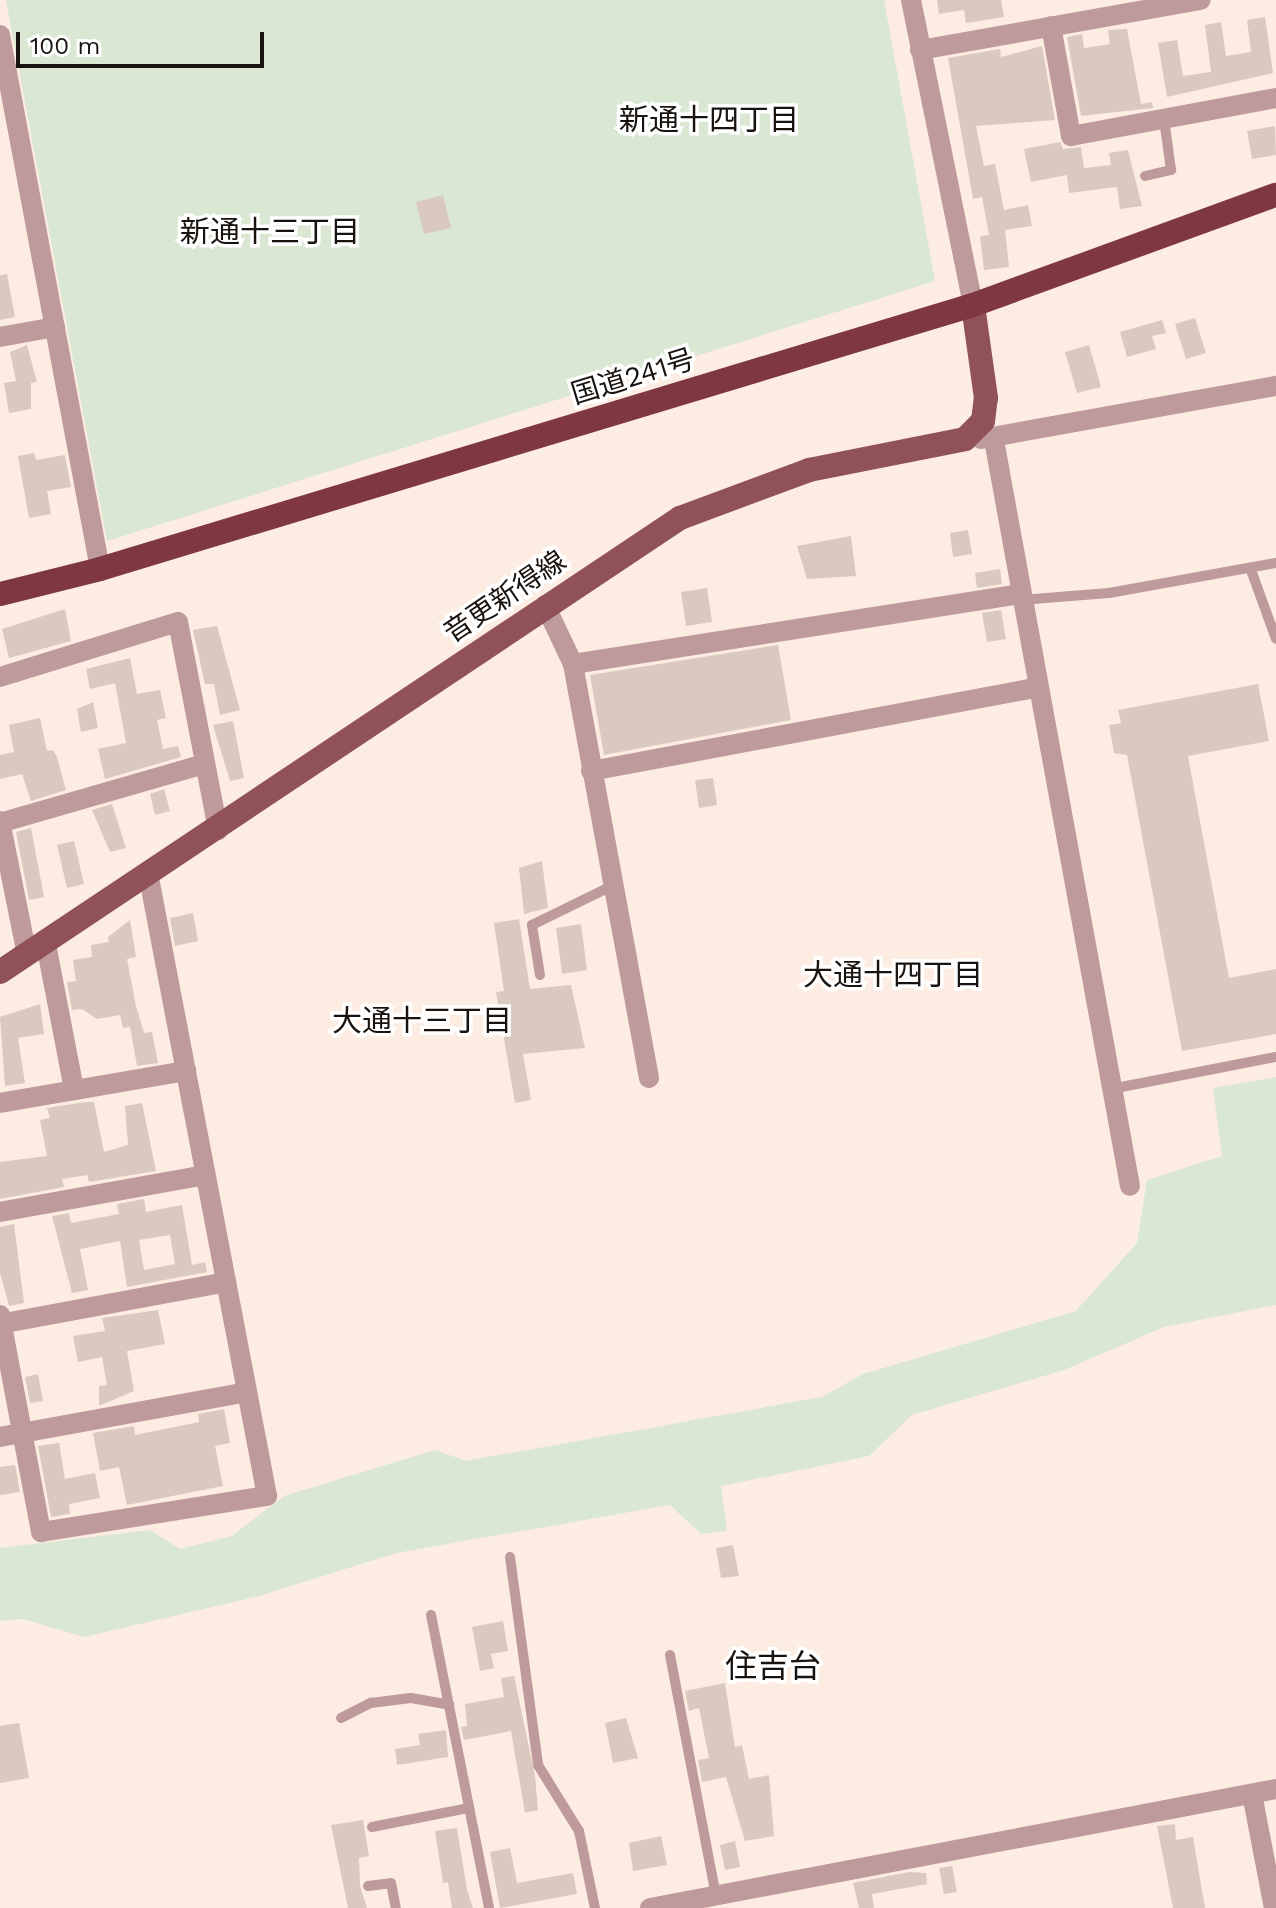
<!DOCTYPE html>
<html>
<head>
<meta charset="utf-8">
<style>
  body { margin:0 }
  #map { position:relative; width:1276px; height:1908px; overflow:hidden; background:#fdece1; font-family:"Work Sans","Noto Sans JP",sans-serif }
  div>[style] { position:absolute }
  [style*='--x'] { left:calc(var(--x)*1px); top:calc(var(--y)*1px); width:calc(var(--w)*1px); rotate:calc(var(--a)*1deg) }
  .green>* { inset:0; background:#d9e7d3 }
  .building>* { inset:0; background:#dac9bf }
  .lane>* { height:10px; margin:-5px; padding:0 5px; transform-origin:5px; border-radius:5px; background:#bf9a9c }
  .street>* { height:20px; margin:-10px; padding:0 10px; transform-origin:10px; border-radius:10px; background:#bf9a9c }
  .primary>* { height:24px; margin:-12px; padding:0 12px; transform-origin:12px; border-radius:12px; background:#915159 }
  .highway>* { height:24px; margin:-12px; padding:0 12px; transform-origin:12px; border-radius:12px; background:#7f3741 }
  span { translate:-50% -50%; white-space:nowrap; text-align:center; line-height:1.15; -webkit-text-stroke:7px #fff; paint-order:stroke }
  .street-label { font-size:28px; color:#18130f }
  .neighbourhood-label { font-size:30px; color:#18130f }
  .quarter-label { font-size:32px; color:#18130f }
  .scale { position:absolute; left:16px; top:32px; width:248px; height:36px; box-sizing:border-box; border:4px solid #18130f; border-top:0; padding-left:10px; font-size:24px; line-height:28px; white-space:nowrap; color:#18130f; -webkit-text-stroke:6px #fff; paint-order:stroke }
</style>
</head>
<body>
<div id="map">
  <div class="green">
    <div style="clip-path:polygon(6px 0,884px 0,935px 281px,107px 541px)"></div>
    <div style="clip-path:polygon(1276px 1077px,1276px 1305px,1164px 1327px,1064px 1370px,912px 1415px,869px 1456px,721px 1486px,727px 1531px,701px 1534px,670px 1505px,396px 1553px,259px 1596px,84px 1637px,23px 1619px,0 1621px,0 1548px,150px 1530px,180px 1549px,232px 1536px,284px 1496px,435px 1450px,466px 1461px,822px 1397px,863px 1374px,1076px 1311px,1137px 1243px,1147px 1180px,1222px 1156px,1213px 1088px)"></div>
  </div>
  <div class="building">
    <div style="clip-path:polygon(937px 0,1001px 0,1004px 17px,966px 23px,964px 10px,939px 14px)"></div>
    <div style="clip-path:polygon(1265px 17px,1273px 73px,1167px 97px,1158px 43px,1177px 40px,1183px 76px,1211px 72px,1205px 25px,1221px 22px,1226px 56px,1251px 52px,1247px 20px)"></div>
    <div style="clip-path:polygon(1127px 29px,1141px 104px,1152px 102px,1153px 108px,1081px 116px,1067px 37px,1082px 34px,1084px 48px,1110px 44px,1108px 30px)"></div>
    <div style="clip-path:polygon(1042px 46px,1055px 120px,976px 126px,984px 166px,995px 164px,1004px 210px,1028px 205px,1032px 226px,1005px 230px,1009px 267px,984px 270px,980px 236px,989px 235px,982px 197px,973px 199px,948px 58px,1000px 49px,1001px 57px)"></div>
    <div style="clip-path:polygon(1275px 126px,1276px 155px,1252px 159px,1247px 131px)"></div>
    <div style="clip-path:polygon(1060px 142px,1063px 149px,1081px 147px,1084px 168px,1111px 165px,1109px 153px,1128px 150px,1142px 206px,1120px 209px,1117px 187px,1069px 193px,1067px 175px,1031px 182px,1024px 149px)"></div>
    <div style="clip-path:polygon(443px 195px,451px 228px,424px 234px,416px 202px)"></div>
    <div style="clip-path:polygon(7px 274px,15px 317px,0 320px,0 275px)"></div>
    <div style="clip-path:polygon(1195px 318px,1206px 353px,1186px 359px,1175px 324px)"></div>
    <div style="clip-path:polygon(1162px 320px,1166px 333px,1152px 336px,1156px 349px,1127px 357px,1120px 332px)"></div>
    <div style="clip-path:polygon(27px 345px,37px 382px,31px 383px,31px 409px,9px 413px,4px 383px,16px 381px,10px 352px)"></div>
    <div style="clip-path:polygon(1089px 345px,1101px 387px,1077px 393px,1065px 352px)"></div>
    <div style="clip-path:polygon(34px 453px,36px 460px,65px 455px,71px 487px,47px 491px,51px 514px,29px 518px,18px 456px)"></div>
    <div style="clip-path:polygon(968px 530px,972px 554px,953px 557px,950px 533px)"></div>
    <div style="clip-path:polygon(851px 536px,856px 576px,807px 579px,797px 546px)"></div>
    <div style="clip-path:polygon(1000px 569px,1002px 584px,977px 588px,975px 573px)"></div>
    <div style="clip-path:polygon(707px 588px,712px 622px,686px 626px,681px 592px)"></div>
    <div style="clip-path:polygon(65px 609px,71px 641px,9px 658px,2px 629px)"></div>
    <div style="clip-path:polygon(1001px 610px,1006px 639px,987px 642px,982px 613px)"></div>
    <div style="clip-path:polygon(217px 626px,240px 710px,220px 715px,214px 684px,205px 684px,193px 630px)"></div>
    <div style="clip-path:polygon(778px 645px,791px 720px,604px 755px,590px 675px)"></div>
    <div style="clip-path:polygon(130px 658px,137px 694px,160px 690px,166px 718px,157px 720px,163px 749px,178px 746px,181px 757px,105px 779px,98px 749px,126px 743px,115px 683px,90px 689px,86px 669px)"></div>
    <div style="clip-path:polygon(1258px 684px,1269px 741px,1188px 756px,1229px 978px,1276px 969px,1276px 1034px,1182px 1051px,1127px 755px,1114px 753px,1109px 725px,1121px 723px,1118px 710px)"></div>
    <div style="clip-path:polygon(93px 702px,98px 728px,81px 732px,77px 709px)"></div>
    <div style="clip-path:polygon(40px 718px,47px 751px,53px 750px,57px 757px,66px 790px,31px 801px,22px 774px,0 779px,0 755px,14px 752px,9px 725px)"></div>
    <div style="clip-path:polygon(233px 721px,244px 778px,230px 781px,213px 725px)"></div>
    <div style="clip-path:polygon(713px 778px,717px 805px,699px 808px,695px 780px)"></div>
    <div style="clip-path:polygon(164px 789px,170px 811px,155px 815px,150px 794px)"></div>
    <div style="clip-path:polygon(112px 804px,126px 848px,110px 852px,92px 810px)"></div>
    <div style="clip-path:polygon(31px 828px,44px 897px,29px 900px,16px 832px)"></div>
    <div style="clip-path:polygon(74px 841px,84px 884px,67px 888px,57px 845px)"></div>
    <div style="clip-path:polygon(542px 861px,548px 908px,524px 914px,519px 868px)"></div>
    <div style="clip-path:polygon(193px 913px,198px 941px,175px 946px,170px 918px)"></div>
    <div style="clip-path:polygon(519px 919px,530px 989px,571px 985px,585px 1048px,523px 1054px,531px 1100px,515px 1103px,496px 992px,504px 991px,494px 923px)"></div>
    <div style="clip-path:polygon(130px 920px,136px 957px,127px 959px,136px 1006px,144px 1033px,152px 1032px,158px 1063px,137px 1066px,130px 1027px,123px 1028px,120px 1015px,97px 1019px,82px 1009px,72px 1010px,67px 982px,76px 981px,73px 960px,92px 957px,91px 945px,109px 942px,108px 937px)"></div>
    <div style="clip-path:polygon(581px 924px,587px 970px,562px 974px,556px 928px)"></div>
    <div style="clip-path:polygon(40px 1004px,44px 1034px,18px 1038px,25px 1083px,5px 1086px,0 1017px)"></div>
    <div style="clip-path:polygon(85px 1102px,94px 1102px,104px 1152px,128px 1145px,125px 1106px,142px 1103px,156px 1171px,89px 1182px,87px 1175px,62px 1179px,64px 1187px,0 1199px,0 1162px,47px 1156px,40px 1120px,50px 1118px,47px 1108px)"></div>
    <div style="clip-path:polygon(evenodd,144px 1199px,146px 1212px,182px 1205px,192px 1265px,205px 1262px,207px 1272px,127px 1287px,120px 1241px,80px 1249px,88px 1290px,72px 1293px,52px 1216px,69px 1213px,71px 1223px,119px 1214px,117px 1204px,144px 1199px,170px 1235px,175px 1264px,144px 1270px,139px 1240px,170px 1235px)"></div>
    <div style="clip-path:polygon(14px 1224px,24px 1303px,9px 1306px,0 1273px,0 1227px)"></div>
    <div style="clip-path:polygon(158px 1310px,165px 1344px,127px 1351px,134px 1391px,99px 1406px,99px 1386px,107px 1385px,102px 1357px,78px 1362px,73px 1336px,105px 1331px,102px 1318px)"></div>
    <div style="clip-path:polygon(38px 1374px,43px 1401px,30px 1403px,25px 1377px)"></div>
    <div style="clip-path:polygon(224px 1409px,230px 1443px,215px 1446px,223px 1486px,127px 1505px,119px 1467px,100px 1471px,93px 1433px,134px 1426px,135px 1435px,199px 1422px,198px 1414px)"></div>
    <div style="clip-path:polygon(59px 1443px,65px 1479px,95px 1473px,100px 1498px,69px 1504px,70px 1514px,51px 1517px,38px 1446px)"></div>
    <div style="clip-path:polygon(15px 1465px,20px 1492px,0 1495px,0 1467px)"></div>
    <div style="clip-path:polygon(733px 1545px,739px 1576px,721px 1578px,716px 1548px)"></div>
    <div style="clip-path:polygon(503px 1621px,508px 1651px,491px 1654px,494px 1668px,480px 1671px,472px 1627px)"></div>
    <div style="clip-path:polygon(514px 1676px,535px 1776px,538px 1810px,525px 1813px,511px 1731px,464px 1740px,461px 1727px,467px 1726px,465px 1704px,504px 1697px,501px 1678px)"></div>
    <div style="clip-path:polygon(725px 1683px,735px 1747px,742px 1745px,749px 1779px,769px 1775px,774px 1836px,745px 1841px,726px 1777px,702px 1782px,698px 1760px,709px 1758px,699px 1708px,689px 1711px,685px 1691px)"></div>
    <div style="clip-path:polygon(626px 1718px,638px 1758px,613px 1763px,605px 1723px)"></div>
    <div style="clip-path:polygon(19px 1723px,29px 1778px,0 1783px,0 1726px)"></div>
    <div style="clip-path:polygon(446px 1730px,448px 1757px,397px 1765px,395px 1749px,420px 1745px,418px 1734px)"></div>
    <div style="clip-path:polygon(363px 1820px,369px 1856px,359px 1858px,360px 1886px,367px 1908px,348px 1908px,331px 1825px)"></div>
    <div style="clip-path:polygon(1175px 1824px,1176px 1840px,1193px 1837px,1205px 1908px,1173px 1908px,1157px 1826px)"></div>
    <div style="clip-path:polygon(457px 1828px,467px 1890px,473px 1908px,452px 1908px,448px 1882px,443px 1883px,435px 1831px)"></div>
    <div style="clip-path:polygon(661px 1836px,667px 1865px,633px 1871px,629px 1843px)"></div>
    <div style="clip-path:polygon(735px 1841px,740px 1867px,725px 1870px,720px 1845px)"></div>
    <div style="clip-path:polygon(510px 1848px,517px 1883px,573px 1873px,577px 1894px,500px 1908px,490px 1852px)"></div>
    <div style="clip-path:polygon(952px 1866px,957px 1892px,944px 1894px,939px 1868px)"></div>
    <div style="clip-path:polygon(909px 1872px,926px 1873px,927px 1884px,872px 1894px,874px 1908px,859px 1908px,853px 1883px)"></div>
  </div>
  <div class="lane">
    <div style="--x:1145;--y:176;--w:27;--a:-13"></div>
    <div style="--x:1171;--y:170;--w:51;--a:-97.8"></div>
    <div style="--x:1251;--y:570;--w:73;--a:70.1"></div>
    <div style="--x:1021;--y:600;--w:88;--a:-4.5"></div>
    <div style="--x:1109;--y:593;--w:170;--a:-10.2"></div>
    <div style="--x:540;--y:975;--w:51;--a:-99.1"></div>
    <div style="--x:532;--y:925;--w:87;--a:-26"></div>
    <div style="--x:1111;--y:1089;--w:168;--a:-11"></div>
    <div style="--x:510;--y:1557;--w:210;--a:82.3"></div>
    <div style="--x:538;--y:1765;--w:78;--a:58.2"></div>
    <div style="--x:579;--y:1831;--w:79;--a:78.3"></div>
    <div style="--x:431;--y:1615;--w:299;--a:78.8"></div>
    <div style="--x:670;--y:1655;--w:245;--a:79.2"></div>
    <div style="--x:341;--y:1718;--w:34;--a:-27"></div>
    <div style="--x:371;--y:1703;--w:40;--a:-7.1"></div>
    <div style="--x:411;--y:1698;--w:39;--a:10"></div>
    <div style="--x:372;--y:1827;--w:99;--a:-11.1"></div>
    <div style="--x:368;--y:1886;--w:23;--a:-7"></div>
    <div style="--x:391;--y:1883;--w:25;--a:79"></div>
  </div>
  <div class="street">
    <div style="--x:911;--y:0;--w:311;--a:78.5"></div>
    <div style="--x:1051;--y:26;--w:112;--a:79.7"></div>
    <div style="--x:1071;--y:136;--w:208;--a:-10.5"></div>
    <div style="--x:0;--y:35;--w:543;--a:79.39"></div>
    <div style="--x:920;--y:50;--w:285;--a:-10.1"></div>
    <div style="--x:0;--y:337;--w:56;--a:-10.3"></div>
    <div style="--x:981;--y:439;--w:300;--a:-10.2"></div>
    <div style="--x:994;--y:440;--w:758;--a:79.67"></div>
    <div style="--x:545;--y:605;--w:65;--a:64.6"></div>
    <div style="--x:573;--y:664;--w:421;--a:79.6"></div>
    <div style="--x:573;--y:664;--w:452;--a:-8.9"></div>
    <div style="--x:0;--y:677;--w:186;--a:-17.2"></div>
    <div style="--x:178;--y:622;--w:212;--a:79.1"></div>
    <div style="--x:591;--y:771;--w:453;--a:-10.6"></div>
    <div style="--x:0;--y:821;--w:137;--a:78.6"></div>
    <div style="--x:0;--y:823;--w:213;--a:-16.1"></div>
    <div style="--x:46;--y:944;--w:149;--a:79.1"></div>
    <div style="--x:0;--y:1103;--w:189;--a:-9.8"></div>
    <div style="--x:0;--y:1212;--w:208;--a:-10.2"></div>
    <div style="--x:0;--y:1315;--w:221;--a:79.3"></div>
    <div style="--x:41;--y:1532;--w:229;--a:-9.1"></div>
    <div style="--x:267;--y:1496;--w:629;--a:-100.81"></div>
    <div style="--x:0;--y:1324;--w:230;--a:-10.5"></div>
    <div style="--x:0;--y:1437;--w:251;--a:-10.3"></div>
    <div style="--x:1252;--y:1794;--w:116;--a:79.1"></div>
    <div style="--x:650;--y:1908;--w:637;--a:-10.76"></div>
  </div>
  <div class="primary">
    <div style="--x:0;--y:972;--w:818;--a:-33.73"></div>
    <div style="--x:680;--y:518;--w:138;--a:-20.4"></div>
    <div style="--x:809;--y:470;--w:159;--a:-11.2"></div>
    <div style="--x:965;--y:439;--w:25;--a:-45"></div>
    <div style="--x:983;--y:421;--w:23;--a:-83"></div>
    <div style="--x:986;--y:398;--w:94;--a:-98"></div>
  </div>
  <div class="highway">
    <div style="--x:0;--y:594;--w:103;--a:-14"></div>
    <div style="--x:100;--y:569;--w:912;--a:-16.83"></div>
    <div style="--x:973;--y:305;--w:322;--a:-20"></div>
  </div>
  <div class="street-label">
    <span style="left:633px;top:377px;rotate:-17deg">国道241号</span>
    <span style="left:505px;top:597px;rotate:-34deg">音更新得線</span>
  </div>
  <div class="neighbourhood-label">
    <span style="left:709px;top:120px">新通十四丁目</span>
    <span style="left:270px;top:232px">新通十三丁目</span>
    <span style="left:893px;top:975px">大通十四丁目</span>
    <span style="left:422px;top:1021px">大通十三丁目</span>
  </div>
  <div class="quarter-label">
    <span style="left:773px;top:1666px">住吉台</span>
  </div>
  <div class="scale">100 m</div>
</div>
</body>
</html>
